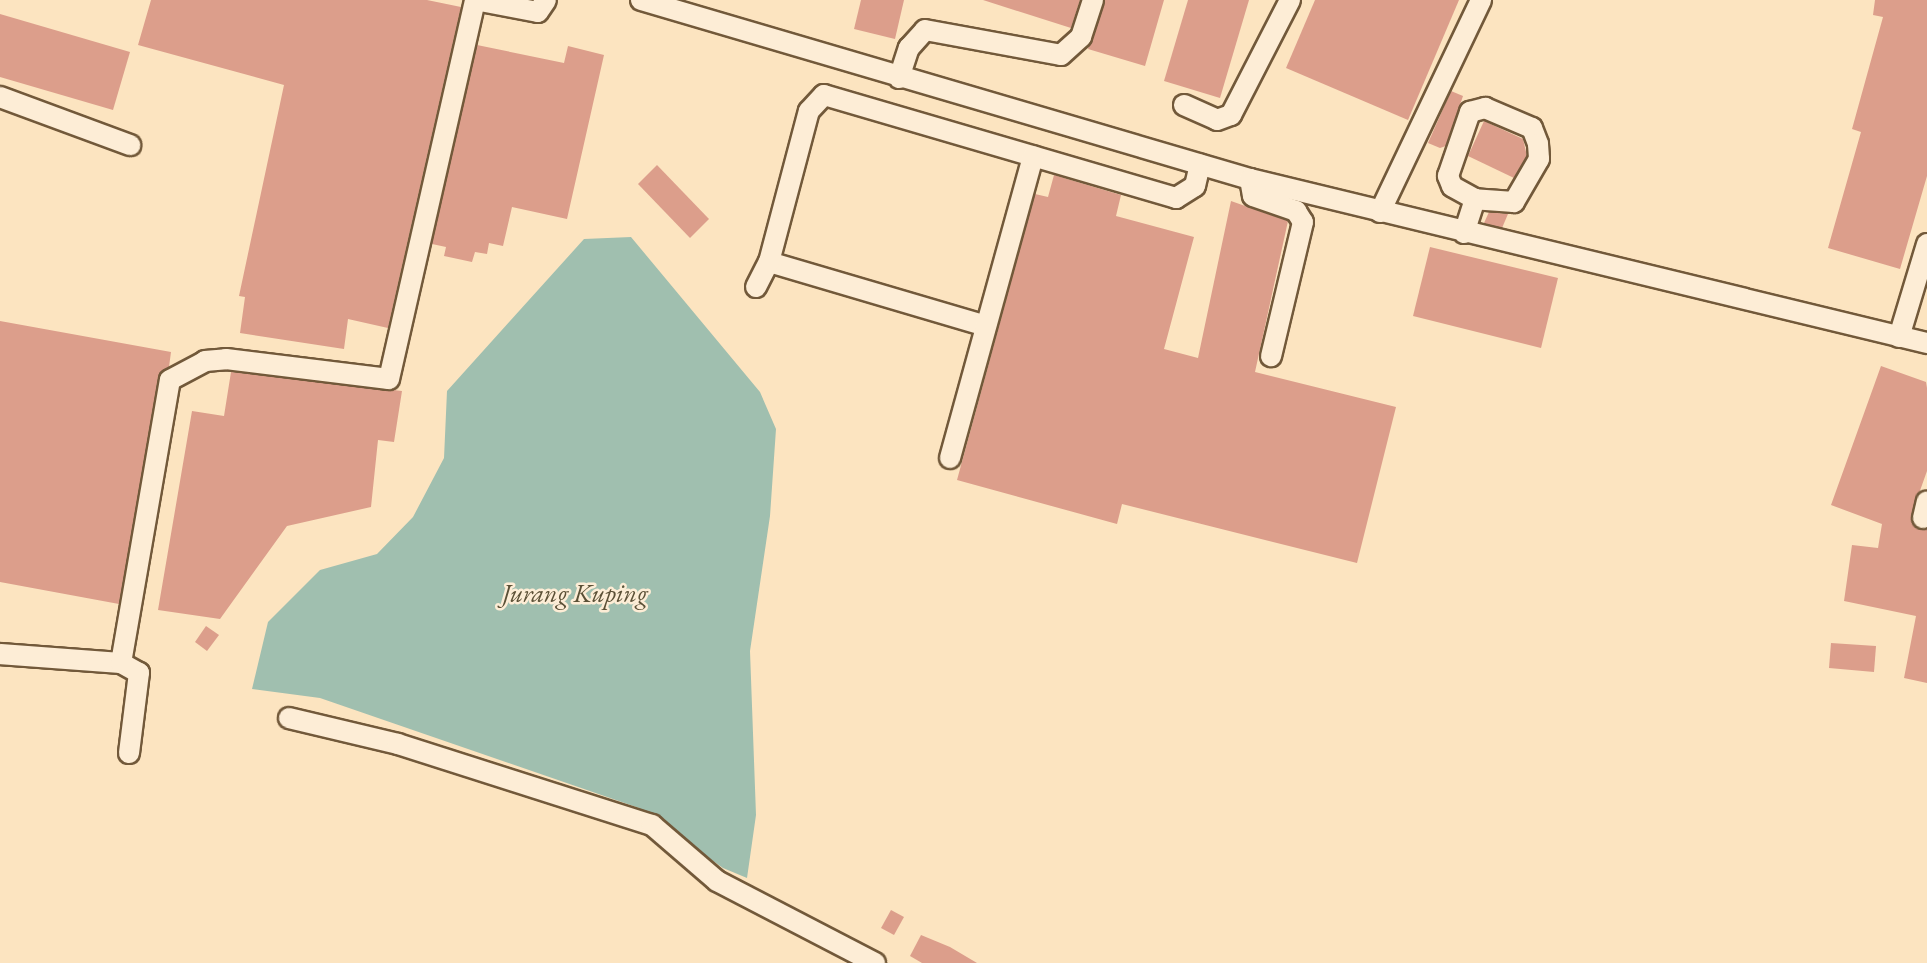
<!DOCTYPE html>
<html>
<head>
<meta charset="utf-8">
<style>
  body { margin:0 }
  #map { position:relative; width:1927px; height:963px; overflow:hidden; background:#fce4c0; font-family:"EB Garamond",serif }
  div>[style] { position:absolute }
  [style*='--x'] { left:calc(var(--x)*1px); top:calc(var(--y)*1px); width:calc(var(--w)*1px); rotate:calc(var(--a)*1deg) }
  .water>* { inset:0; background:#a0bfaf }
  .building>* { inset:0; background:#dc9e8b }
  .roads { filter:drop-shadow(2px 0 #72593a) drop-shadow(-2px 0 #72593a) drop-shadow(0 2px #72593a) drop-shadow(0 -2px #72593a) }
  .minor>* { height:20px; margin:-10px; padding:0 10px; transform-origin:10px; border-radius:10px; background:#fdedd6 }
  span { translate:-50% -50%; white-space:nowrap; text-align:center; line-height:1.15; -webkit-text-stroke:5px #fdedd6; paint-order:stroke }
  .water-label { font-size:26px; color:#5b5036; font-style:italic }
</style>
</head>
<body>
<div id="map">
  <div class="water">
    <div style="clip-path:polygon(631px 237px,760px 392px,776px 429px,770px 516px,750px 651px,756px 815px,747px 878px,723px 868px,639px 808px,320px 698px,252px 689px,268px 622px,320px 570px,377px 554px,413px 517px,444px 458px,447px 391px,584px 239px)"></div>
  </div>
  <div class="building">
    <div style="clip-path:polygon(151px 0,427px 0,461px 7px,388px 328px,348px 319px,344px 349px,240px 333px,245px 297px,239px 296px,284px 85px,138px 45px)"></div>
    <div style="clip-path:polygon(861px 0,904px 0,895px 39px,854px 29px)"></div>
    <div style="clip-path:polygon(983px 0,1080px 0,1071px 28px)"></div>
    <div style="clip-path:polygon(1105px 0,1164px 0,1145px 66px,1088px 49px)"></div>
    <div style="clip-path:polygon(1188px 0,1249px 0,1220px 98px,1164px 81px)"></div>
    <div style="clip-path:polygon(1315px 0,1459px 0,1408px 120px,1286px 68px)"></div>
    <div style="clip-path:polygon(1875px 0,1927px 0,1927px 176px,1900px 269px,1828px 248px,1861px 132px,1852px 129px,1883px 17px,1873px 15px)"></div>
    <div style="clip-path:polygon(0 14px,130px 52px,113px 110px,0 77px)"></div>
    <div style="clip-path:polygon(477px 45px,564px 63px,568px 46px,604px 55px,567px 219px,512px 207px,503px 246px,489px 243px,487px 254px,475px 252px,472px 262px,444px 256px,446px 247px,432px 244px)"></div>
    <div style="clip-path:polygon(1451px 91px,1463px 96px,1446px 146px,1440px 148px,1428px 143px)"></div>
    <div style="clip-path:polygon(1484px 121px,1523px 139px,1527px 156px,1514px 178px,1468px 156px)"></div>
    <div style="clip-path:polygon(657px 165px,709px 219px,690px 238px,638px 184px)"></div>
    <div style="clip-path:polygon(1054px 175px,1121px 195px,1116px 216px,1194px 237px,1164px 349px,1198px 358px,1231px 201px,1288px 221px,1255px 372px,1396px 407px,1357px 563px,1122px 504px,1117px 524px,957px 480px,1035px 194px,1048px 197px)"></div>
    <div style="clip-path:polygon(1489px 212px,1508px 214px,1502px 228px,1484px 223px)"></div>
    <div style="clip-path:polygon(1430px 247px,1558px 278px,1541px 348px,1413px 316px)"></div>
    <div style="clip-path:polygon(0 321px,171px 352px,169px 367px,158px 378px,119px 604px,0 582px)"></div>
    <div style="clip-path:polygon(1881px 366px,1926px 382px,1927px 388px,1927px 471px,1911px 516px,1915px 527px,1927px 529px,1927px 683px,1904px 678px,1916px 616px,1844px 601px,1852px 545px,1878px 548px,1882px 524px,1831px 505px)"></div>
    <div style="clip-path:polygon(231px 372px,402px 391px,394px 442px,378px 440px,371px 507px,287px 526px,220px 619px,158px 610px,192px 411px,224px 416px)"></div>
    <div style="clip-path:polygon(206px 626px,219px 635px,207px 651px,195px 642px)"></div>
    <div style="clip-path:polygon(1831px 643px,1876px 646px,1874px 672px,1829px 668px)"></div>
    <div style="clip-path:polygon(891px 910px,904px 917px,894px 935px,881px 928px)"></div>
    <div style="clip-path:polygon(921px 935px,950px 947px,977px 963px,922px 963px,910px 956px)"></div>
  </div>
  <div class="roads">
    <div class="minor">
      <div style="--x:641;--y:0;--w:635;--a:16.38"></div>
      <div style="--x:1250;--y:179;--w:697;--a:13.62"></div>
      <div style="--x:899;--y:78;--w:32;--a:-72"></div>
      <div style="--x:909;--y:48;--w:24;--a:-48"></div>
      <div style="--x:925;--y:30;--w:138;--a:10.4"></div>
      <div style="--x:1061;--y:55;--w:27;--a:-42"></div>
      <div style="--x:1081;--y:37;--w:39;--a:-72"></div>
      <div style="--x:0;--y:97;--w:139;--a:20.3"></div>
      <div style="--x:1184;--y:105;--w:36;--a:24"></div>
      <div style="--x:1217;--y:120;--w:15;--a:-20"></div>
      <div style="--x:1231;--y:115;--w:129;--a:-62.8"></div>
      <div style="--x:1485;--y:108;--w:51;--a:23.1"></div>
      <div style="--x:1532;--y:128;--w:17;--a:69"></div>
      <div style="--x:1538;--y:144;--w:15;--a:86"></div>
      <div style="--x:1539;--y:159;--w:50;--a:120.2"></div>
      <div style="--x:1514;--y:202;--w:39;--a:-176"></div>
      <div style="--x:1475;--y:199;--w:26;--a:-151"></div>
      <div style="--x:1452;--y:186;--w:11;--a:-112"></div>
      <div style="--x:1448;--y:176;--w:68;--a:-71"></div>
      <div style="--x:1470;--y:112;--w:16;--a:-15"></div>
      <div style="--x:1250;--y:179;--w:17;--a:80"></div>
      <div style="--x:1253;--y:196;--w:46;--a:19.2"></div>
      <div style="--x:1296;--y:211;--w:13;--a:58"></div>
      <div style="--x:1303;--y:222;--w:138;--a:103.4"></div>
      <div style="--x:1380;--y:212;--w:235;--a:-64.5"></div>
      <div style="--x:1464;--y:233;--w:36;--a:-72"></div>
      <div style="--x:769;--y:262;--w:226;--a:16.4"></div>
      <div style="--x:756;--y:287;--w:28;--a:-63"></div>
      <div style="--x:769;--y:262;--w:156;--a:-75.2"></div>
      <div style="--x:809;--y:111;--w:22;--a:-47"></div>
      <div style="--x:824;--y:95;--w:367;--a:16.3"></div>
      <div style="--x:1176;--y:198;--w:22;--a:-32"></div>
      <div style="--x:1195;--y:186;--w:22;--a:-77"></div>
      <div style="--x:1899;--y:337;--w:97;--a:-73.2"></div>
      <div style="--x:950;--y:458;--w:313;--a:-74.6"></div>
      <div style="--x:1923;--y:518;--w:17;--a:-77"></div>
      <div style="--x:0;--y:654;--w:121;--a:4.3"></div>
      <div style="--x:289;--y:718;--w:112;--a:13.4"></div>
      <div style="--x:398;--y:744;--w:267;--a:17.7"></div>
      <div style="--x:652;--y:825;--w:86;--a:40.7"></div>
      <div style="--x:717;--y:881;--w:178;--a:27.4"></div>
      <div style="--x:129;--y:753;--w:81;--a:-82.9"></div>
      <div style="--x:139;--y:673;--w:21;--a:-151"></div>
      <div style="--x:121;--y:663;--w:287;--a:-80.2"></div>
      <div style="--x:170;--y:380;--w:40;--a:-28"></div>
      <div style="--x:205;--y:361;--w:21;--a:-5"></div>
      <div style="--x:226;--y:359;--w:164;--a:7"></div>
      <div style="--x:389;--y:379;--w:389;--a:-77.2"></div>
      <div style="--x:475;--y:0;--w:64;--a:10.8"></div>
      <div style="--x:538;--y:12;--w:14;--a:-56"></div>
    </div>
  </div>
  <div class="water-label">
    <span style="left:575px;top:594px">Jurang Kuping</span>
  </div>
</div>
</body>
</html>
